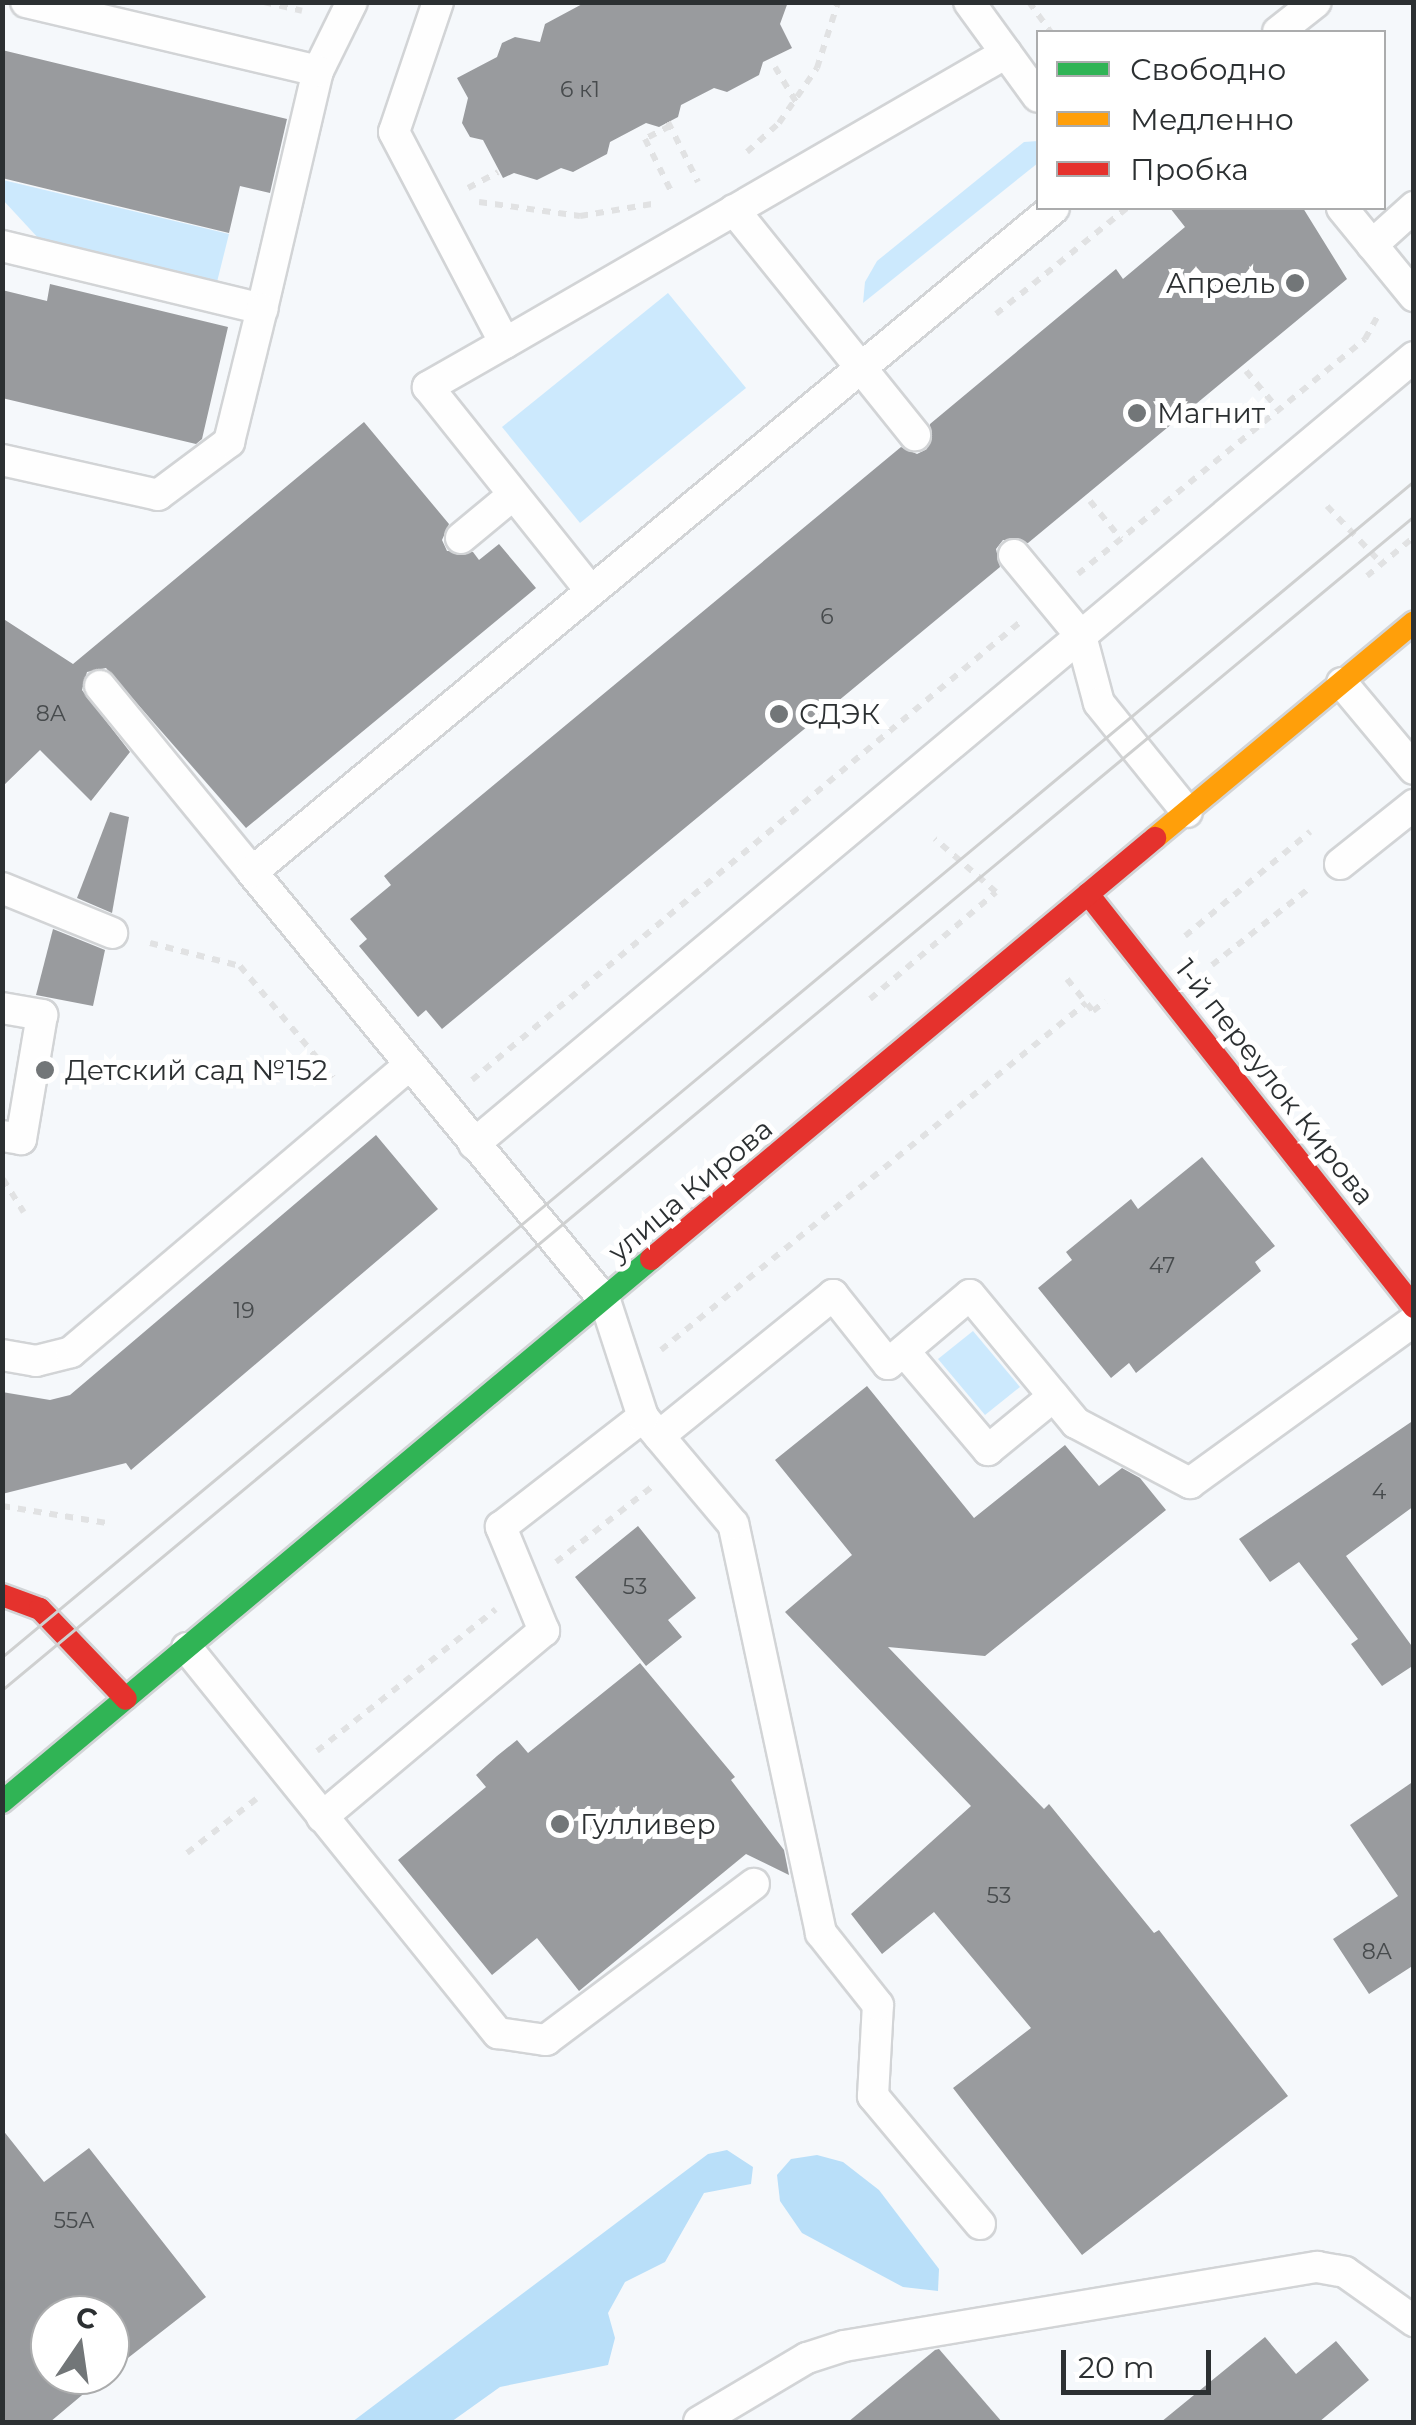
<!DOCTYPE html>
<html>
<head>
<meta charset="utf-8">
<style>
  body { margin:0 }
  #map { position:relative; width:1416px; height:2425px; overflow:hidden; background:#f5f8fb; font-family:Montserrat,sans-serif }
  div>[style] { position:absolute }
  [style*='--x'] { left:calc(var(--x)*1px); top:calc(var(--y)*1px); width:calc(var(--w)*1px); rotate:calc(var(--a)*1deg) }
  .green>* { inset:0; background:#cce9fd }
  .forest>* { inset:0; background:#b9dff9 }
  .building>* { inset:0; background:#999b9e }
  .path>* { height:6px; margin-top:-3px; transform-origin:0; background:repeating-linear-gradient(90deg,#e1e2e3 0 8px,transparent 0 16px) }
  .roads { filter:drop-shadow(2px 0 #d2d4d6) drop-shadow(-2px 0 #d2d4d6) drop-shadow(0 2px #d2d4d6) drop-shadow(0 -2px #d2d4d6) }
  .lane>* { height:30px; margin:-15px; padding:0 15px; transform-origin:15px; border-radius:15px; background:#fefefe }
  .fast>* { height:22px; margin:-11px; padding:0 11px; transform-origin:11px; border-radius:11px; background:#30b455 }
  .slow>* { height:22px; margin:-11px; padding:0 11px; transform-origin:11px; border-radius:11px; background:#ff9f0a }
  .jam>* { height:22px; margin:-11px; padding:0 11px; transform-origin:11px; border-radius:11px; background:#e5322d }
  .tram>* { height:2.5px; margin:-1.25px; padding:0 1.25px; transform-origin:1.25px; border-radius:1.25px; background:#cfd0d0 }
  .dots>* { width:28px; height:28px; translate:-50% -50%; box-sizing:border-box; border:5px solid #fff; border-radius:50% }
  span { translate:-50% -50%; white-space:nowrap; text-align:center; line-height:1.15; -webkit-text-stroke:10px #fff; paint-order:stroke }
  .number-label { font-size:22px; color:#474b4d }
  .number-label span { -webkit-text-stroke-width:0 }
  .poi-label { font-size:28px; color:#2c3032 }
  .right { translate:-100% -50%; text-align:right }
  .left { translate:0 -50%; text-align:left }
  .street-label { font-size:28px; color:#2c3032 }
  .frame { position:absolute; inset:0; border:5px solid #2c3032; pointer-events:none }
  .legend { position:absolute; left:1036px; top:30px; width:350px; height:180px; box-sizing:border-box; background:#fff; border:2px solid #abacad; margin:0; padding:12px 18px; list-style:none; font-size:30px; color:#2c3032 }
  .legend li { display:flex; align-items:center; gap:20px; height:50px }
  .legend b { width:50px; border:2px solid #abacad }
  .north { position:absolute; left:30px; top:2295px; width:100px; height:100px; box-sizing:border-box; background:#fff; border:2px solid #abacad; border-radius:50%; rotate:13deg; font-size:28px; font-weight:700; line-height:40px; text-align:center; color:#2c3032 }
  .north::after { content:''; display:block; margin:auto; width:35px; height:45px; background:#727678; clip-path:polygon(50% 0,100% 100%,50% 72%,0 100%) }
  .scale { position:absolute; left:1061px; top:2350px; width:150px; height:45px; box-sizing:border-box; border:5px solid #2c3032; border-top:0; padding-left:12px; font-size:30px; line-height:35px; white-space:nowrap; color:#2c3032; -webkit-text-stroke:8px #fff; paint-order:stroke }
</style>
</head>
<body>
<div id="map">
  <div class="green">
    <div style="clip-path:polygon(1038px 141px,1038px 163px,863px 303px,865px 282px,877px 261px,1024px 142px)"></div>
    <div style="clip-path:polygon(3px 180px,229px 234px,217px 282px,40px 240px,3px 200px)"></div>
    <div style="clip-path:polygon(668px 293px,746px 388px,580px 523px,502px 427px)"></div>
    <div style="clip-path:polygon(973px 1331px,1020px 1387px,985px 1415px,938px 1359px)"></div>
  </div>
  <div class="forest">
    <div style="clip-path:polygon(727px 2150px,753px 2167px,751px 2184px,704px 2193px,665px 2262px,625px 2282px,608px 2313px,615px 2338px,608px 2365px,500px 2387px,451px 2422px,352px 2422px,708px 2154px)"></div>
    <div style="clip-path:polygon(817px 2155px,843px 2162px,879px 2190px,939px 2269px,938px 2291px,903px 2287px,802px 2233px,780px 2201px,777px 2175px,791px 2159px)"></div>
  </div>
  <div class="building">
    <div style="clip-path:polygon(586px 2px,788px 2px,780px 24px,792px 48px,763px 62px,759px 75px,727px 92px,714px 88px,681px 105px,678px 117px,659px 127px,646px 123px,610px 142px,607px 154px,573px 172px,561px 168px,537px 180px,514px 173px,503px 178px,483px 140px,470px 137px,462px 123px,468px 98px,457px 78px,497px 57px,502px 43px,515px 37px,540px 42px,545px 24px)"></div>
    <div style="clip-path:polygon(2px 50px,287px 119px,270px 193px,240px 186px,229px 233px,2px 178px)"></div>
    <div style="clip-path:polygon(1170px 208px,1303px 208px,1347px 279px,1028px 543px,1003px 540px,996px 549px,1000px 567px,442px 1029px,426px 1010px,418px 1017px,359px 946px,367px 939px,350px 919px,391px 885px,384px 876px,901px 447px,917px 454px,927px 449px,930px 424px,1116px 269px,1123px 279px,1185px 227px)"></div>
    <div style="clip-path:polygon(50px 284px,228px 327px,202px 439px,196px 444px,2px 398px,2px 290px,47px 301px)"></div>
    <div style="clip-path:polygon(364px 422px,449px 524px,442px 540px,447px 551px,473px 552px,479px 560px,499px 544px,536px 588px,246px 828px,106px 668px,87px 672px,82px 690px,130px 752px,91px 801px,40px 750px,2px 787px,2px 618px,73px 664px)"></div>
    <div style="clip-path:polygon(110px 812px,129px 817px,112px 913px,77px 898px)"></div>
    <div style="clip-path:polygon(53px 929px,105px 950px,93px 1006px,36px 995px)"></div>
    <div style="clip-path:polygon(376px 1135px,438px 1209px,131px 1470px,126px 1463px,2px 1494px,2px 1392px,50px 1400px,70px 1395px)"></div>
    <div style="clip-path:polygon(1202px 1157px,1275px 1246px,1255px 1262px,1261px 1271px,1136px 1373px,1129px 1363px,1111px 1378px,1038px 1288px,1072px 1260px,1066px 1252px,1131px 1199px,1138px 1209px)"></div>
    <div style="clip-path:polygon(867px 1386px,974px 1518px,1065px 1445px,1099px 1486px,1122px 1468px,1140px 1478px,1166px 1510px,985px 1656px,888px 1647px,1044px 1809px,1049px 1804px,1154px 1933px,1159px 1930px,1288px 2096px,1082px 2255px,953px 2088px,1031px 2028px,934px 1912px,882px 1954px,851px 1914px,971px 1806px,785px 1612px,852px 1555px,775px 1460px)"></div>
    <div style="clip-path:polygon(1414px 1420px,1414px 1506px,1346px 1556px,1414px 1649px,1414px 1665px,1382px 1686px,1351px 1644px,1358px 1639px,1299px 1562px,1270px 1582px,1239px 1539px)"></div>
    <div style="clip-path:polygon(638px 1526px,696px 1598px,668px 1620px,682px 1637px,646px 1666px,575px 1577px)"></div>
    <div style="clip-path:polygon(640px 1663px,735px 1777px,731px 1780px,784px 1850px,789px 1875px,746px 1854px,579px 1991px,537px 1938px,492px 1975px,398px 1860px,486px 1787px,476px 1775px,497px 1756px,517px 1740px,528px 1753px)"></div>
    <div style="clip-path:polygon(1414px 1781px,1414px 1965px,1369px 1994px,1333px 1939px,1398px 1896px,1350px 1825px)"></div>
    <div style="clip-path:polygon(2px 2129px,44px 2182px,89px 2148px,206px 2297px,110px 2372px,110px 2315px,50px 2315px,50px 2375px,106px 2375px,50px 2422px,2px 2422px)"></div>
    <div style="clip-path:polygon(1265px 2337px,1296px 2374px,1336px 2341px,1369px 2380px,1319px 2422px,1161px 2422px)"></div>
    <div style="clip-path:polygon(939px 2349px,1002px 2422px,848px 2422px,935px 2350px)"></div>
  </div>
  <div class="path">
    <div style="--x:264;--y:2;--w:39;--a:13"></div>
    <div style="--x:1029;--y:2;--w:37;--a:54"></div>
    <div style="--x:775;--y:67;--w:41;--a:59"></div>
    <div style="--x:668;--y:122;--w:67;--a:63.4"></div>
    <div style="--x:670;--y:126;--w:28;--a:153"></div>
    <div style="--x:645;--y:139;--w:63;--a:63.4"></div>
    <div style="--x:747;--y:152;--w:43;--a:-42.2"></div>
    <div style="--x:779;--y:123;--w:67;--a:-55.4"></div>
    <div style="--x:817;--y:68;--w:69;--a:-72.3"></div>
    <div style="--x:468;--y:188;--w:34;--a:-28"></div>
    <div style="--x:479;--y:202;--w:102;--a:7.9"></div>
    <div style="--x:580;--y:216;--w:79;--a:-9.5"></div>
    <div style="--x:996;--y:314;--w:169;--a:-39"></div>
    <div style="--x:1246;--y:371;--w:51;--a:49.8"></div>
    <div style="--x:1090;--y:501;--w:49;--a:50.8"></div>
    <div style="--x:1327;--y:506;--w:80;--a:46.5"></div>
    <div style="--x:1078;--y:574;--w:371;--a:-39.3"></div>
    <div style="--x:1365;--y:339;--w:26;--a:-61"></div>
    <div style="--x:1367;--y:576;--w:61;--a:-39.7"></div>
    <div style="--x:1185;--y:936;--w:163;--a:-39.8"></div>
    <div style="--x:150;--y:943;--w:93;--a:14.3"></div>
    <div style="--x:240;--y:966;--w:145;--a:50"></div>
    <div style="--x:1212;--y:965;--w:127;--a:-38.3"></div>
    <div style="--x:1067;--y:979;--w:41;--a:50.9"></div>
    <div style="--x:1093;--y:1011;--w:16;--a:-38"></div>
    <div style="--x:870;--y:999;--w:165;--a:-40.3"></div>
    <div style="--x:996;--y:892;--w:81;--a:-139"></div>
    <div style="--x:472;--y:1080;--w:713;--a:-39.88"></div>
    <div style="--x:3;--y:1179;--w:39;--a:58"></div>
    <div style="--x:661;--y:1350;--w:549;--a:-39.23"></div>
    <div style="--x:2;--y:1506;--w:106;--a:9.2"></div>
    <div style="--x:556;--y:1562;--w:123;--a:-38.1"></div>
    <div style="--x:317;--y:1751;--w:228;--a:-38.4"></div>
    <div style="--x:187;--y:1853;--w:88;--a:-38"></div>
  </div>
  <div class="roads">
    <div class="lane">
      <div style="--x:438;--y:2;--w:137;--a:108.7"></div>
      <div style="--x:394;--y:132;--w:238;--a:62.3"></div>
      <div style="--x:505;--y:343;--w:89;--a:150.3"></div>
      <div style="--x:428;--y:387;--w:258;--a:51.4"></div>
      <div style="--x:969;--y:2;--w:117;--a:54"></div>
      <div style="--x:1278;--y:32;--w:48;--a:-38.3"></div>
      <div style="--x:318;--y:71;--w:77;--a:-63.8"></div>
      <div style="--x:1342;--y:208;--w:114;--a:50.7"></div>
      <div style="--x:734;--y:210;--w:289;--a:51.2"></div>
      <div style="--x:1372;--y:245;--w:57;--a:-42.1"></div>
      <div style="--x:2;--y:246;--w:268;--a:13.6"></div>
      <div style="--x:262;--y:309;--w:244;--a:-76.8"></div>
      <div style="--x:318;--y:71;--w:300;--a:-166.7"></div>
      <div style="--x:505;--y:343;--w:579;--a:-30.06"></div>
      <div style="--x:2;--y:460;--w:160;--a:12.6"></div>
      <div style="--x:158;--y:495;--w:89;--a:-36.7"></div>
      <div style="--x:229;--y:442;--w:137;--a:-76.1"></div>
      <div style="--x:461;--y:538;--w:67;--a:-39.6"></div>
      <div style="--x:1014;--y:555;--w:105;--a:50.4"></div>
      <div style="--x:1081;--y:636;--w:69;--a:75"></div>
      <div style="--x:1099;--y:703;--w:140;--a:51.1"></div>
      <div style="--x:1342;--y:683;--w:112;--a:50.1"></div>
      <div style="--x:100;--y:686;--w:240;--a:50.7"></div>
      <div style="--x:1340;--y:864;--w:95;--a:-38.6"></div>
      <div style="--x:2;--y:888;--w:119;--a:22.2"></div>
      <div style="--x:2;--y:1008;--w:41;--a:9.9"></div>
      <div style="--x:42;--y:1015;--w:126;--a:99.6"></div>
      <div style="--x:21;--y:1139;--w:19;--a:-171"></div>
      <div style="--x:474;--y:1144;--w:1226;--a:-39.94"></div>
      <div style="--x:904;--y:1351;--w:130;--a:49.7"></div>
      <div style="--x:988;--y:1450;--w:85;--a:-39.3"></div>
      <div style="--x:2;--y:1355;--w:35;--a:10"></div>
      <div style="--x:36;--y:1361;--w:36;--a:-14"></div>
      <div style="--x:71;--y:1352;--w:444;--a:-40.3"></div>
      <div style="--x:659;--y:1436;--w:224;--a:-39"></div>
      <div style="--x:833;--y:1295;--w:88;--a:51.4"></div>
      <div style="--x:888;--y:1364;--w:107;--a:-40.1"></div>
      <div style="--x:970;--y:1295;--w:166;--a:50.4"></div>
      <div style="--x:1076;--y:1423;--w:129;--a:27.8"></div>
      <div style="--x:1190;--y:1483;--w:276;--a:-35.9"></div>
      <div style="--x:187;--y:1648;--w:495;--a:51.1"></div>
      <div style="--x:498;--y:2033;--w:49;--a:8.3"></div>
      <div style="--x:546;--y:2040;--w:260;--a:-36.9"></div>
      <div style="--x:322;--y:1817;--w:290;--a:-40"></div>
      <div style="--x:544;--y:1631;--w:113;--a:-112.5"></div>
      <div style="--x:501;--y:1527;--w:180;--a:-37.8"></div>
      <div style="--x:980;--y:2224;--w:167;--a:-129.9"></div>
      <div style="--x:873;--y:2096;--w:91;--a:-86.9"></div>
      <div style="--x:878;--y:2005;--w:92;--a:-128.4"></div>
      <div style="--x:821;--y:1933;--w:418;--a:-102.1"></div>
      <div style="--x:733;--y:1524;--w:140;--a:-130.1"></div>
      <div style="--x:643;--y:1417;--w:122;--a:-108.1"></div>
      <div style="--x:605;--y:1301;--w:556;--a:-129.45"></div>
      <div style="--x:252;--y:872;--w:1041;--a:-39.62"></div>
      <div style="--x:699;--y:2422;--w:126;--a:-30.7"></div>
      <div style="--x:807;--y:2358;--w:39;--a:-18"></div>
      <div style="--x:844;--y:2346;--w:480;--a:-9.5"></div>
      <div style="--x:1317;--y:2267;--w:28;--a:10"></div>
      <div style="--x:1345;--y:2272;--w:85;--a:35.4"></div>
    </div>
    <div class="fast">
      <div style="--x:2;--y:1802;--w:846;--a:-39.92"></div>
    </div>
    <div class="slow">
      <div style="--x:1155;--y:838;--w:337;--a:-39.8"></div>
    </div>
    <div class="jam">
      <div style="--x:1088;--y:894;--w:526;--a:51.71"></div>
      <div style="--x:651;--y:1259;--w:657;--a:-39.87"></div>
      <div style="--x:2;--y:1595;--w:40;--a:20.2"></div>
      <div style="--x:40;--y:1609;--w:124;--a:46.3"></div>
    </div>
  </div>
  <div class="tram">
    <div style="--x:2;--y:1657;--w:1838;--a:-39.79"></div>
    <div style="--x:2;--y:1690;--w:1836;--a:-39.74"></div>
  </div>
  <div class="dots">
    <div style="left:1295px;top:283px;background:#727678"></div>
    <div style="left:1137px;top:413px;background:#727678"></div>
    <div style="left:779px;top:714px;background:#727678"></div>
    <div style="left:45px;top:1070px;background:#727678"></div>
    <div style="left:560px;top:1824px;background:#727678"></div>
  </div>
  <div class="number-label">
    <span style="left:580px;top:90px">6 к1</span>
    <span style="left:827px;top:617px">6</span>
    <span style="left:51px;top:714px">8А</span>
    <span style="left:1162px;top:1266px">47</span>
    <span style="left:244px;top:1311px">19</span>
    <span style="left:1379px;top:1492px">4</span>
    <span style="left:635px;top:1587px">53</span>
    <span style="left:999px;top:1896px">53</span>
    <span style="left:1377px;top:1952px">8А</span>
    <span style="left:74px;top:2221px">55А</span>
  </div>
  <div class="poi-label">
    <span class="right" style="left:1275px;top:283px">Апрель</span>
    <span class="left" style="left:1157px;top:413px">Магнит</span>
    <span class="left" style="left:799px;top:714px">СДЭК</span>
    <span class="left" style="left:65px;top:1070px">Детский сад №152</span>
    <span class="left" style="left:580px;top:1824px">Гулливер</span>
  </div>
  <div class="street-label">
    <span style="left:1275px;top:1082px;rotate:52deg">1-й переулок Кирова</span>
    <span style="left:690px;top:1190px;rotate:-40deg">улица Кирова</span>
  </div>
  <div class="frame"></div>
  <ul class="legend">
  <li><b style="height:12px;background:#30b455"></b>Свободно</li>
  <li><b style="height:12px;background:#ff9f0a"></b>Медленно</li>
  <li><b style="height:12px;background:#e5322d"></b>Пробка</li>
  </ul>
  <div class="north">С</div>
  <div class="scale">20 m</div>
</div>
</body>
</html>
